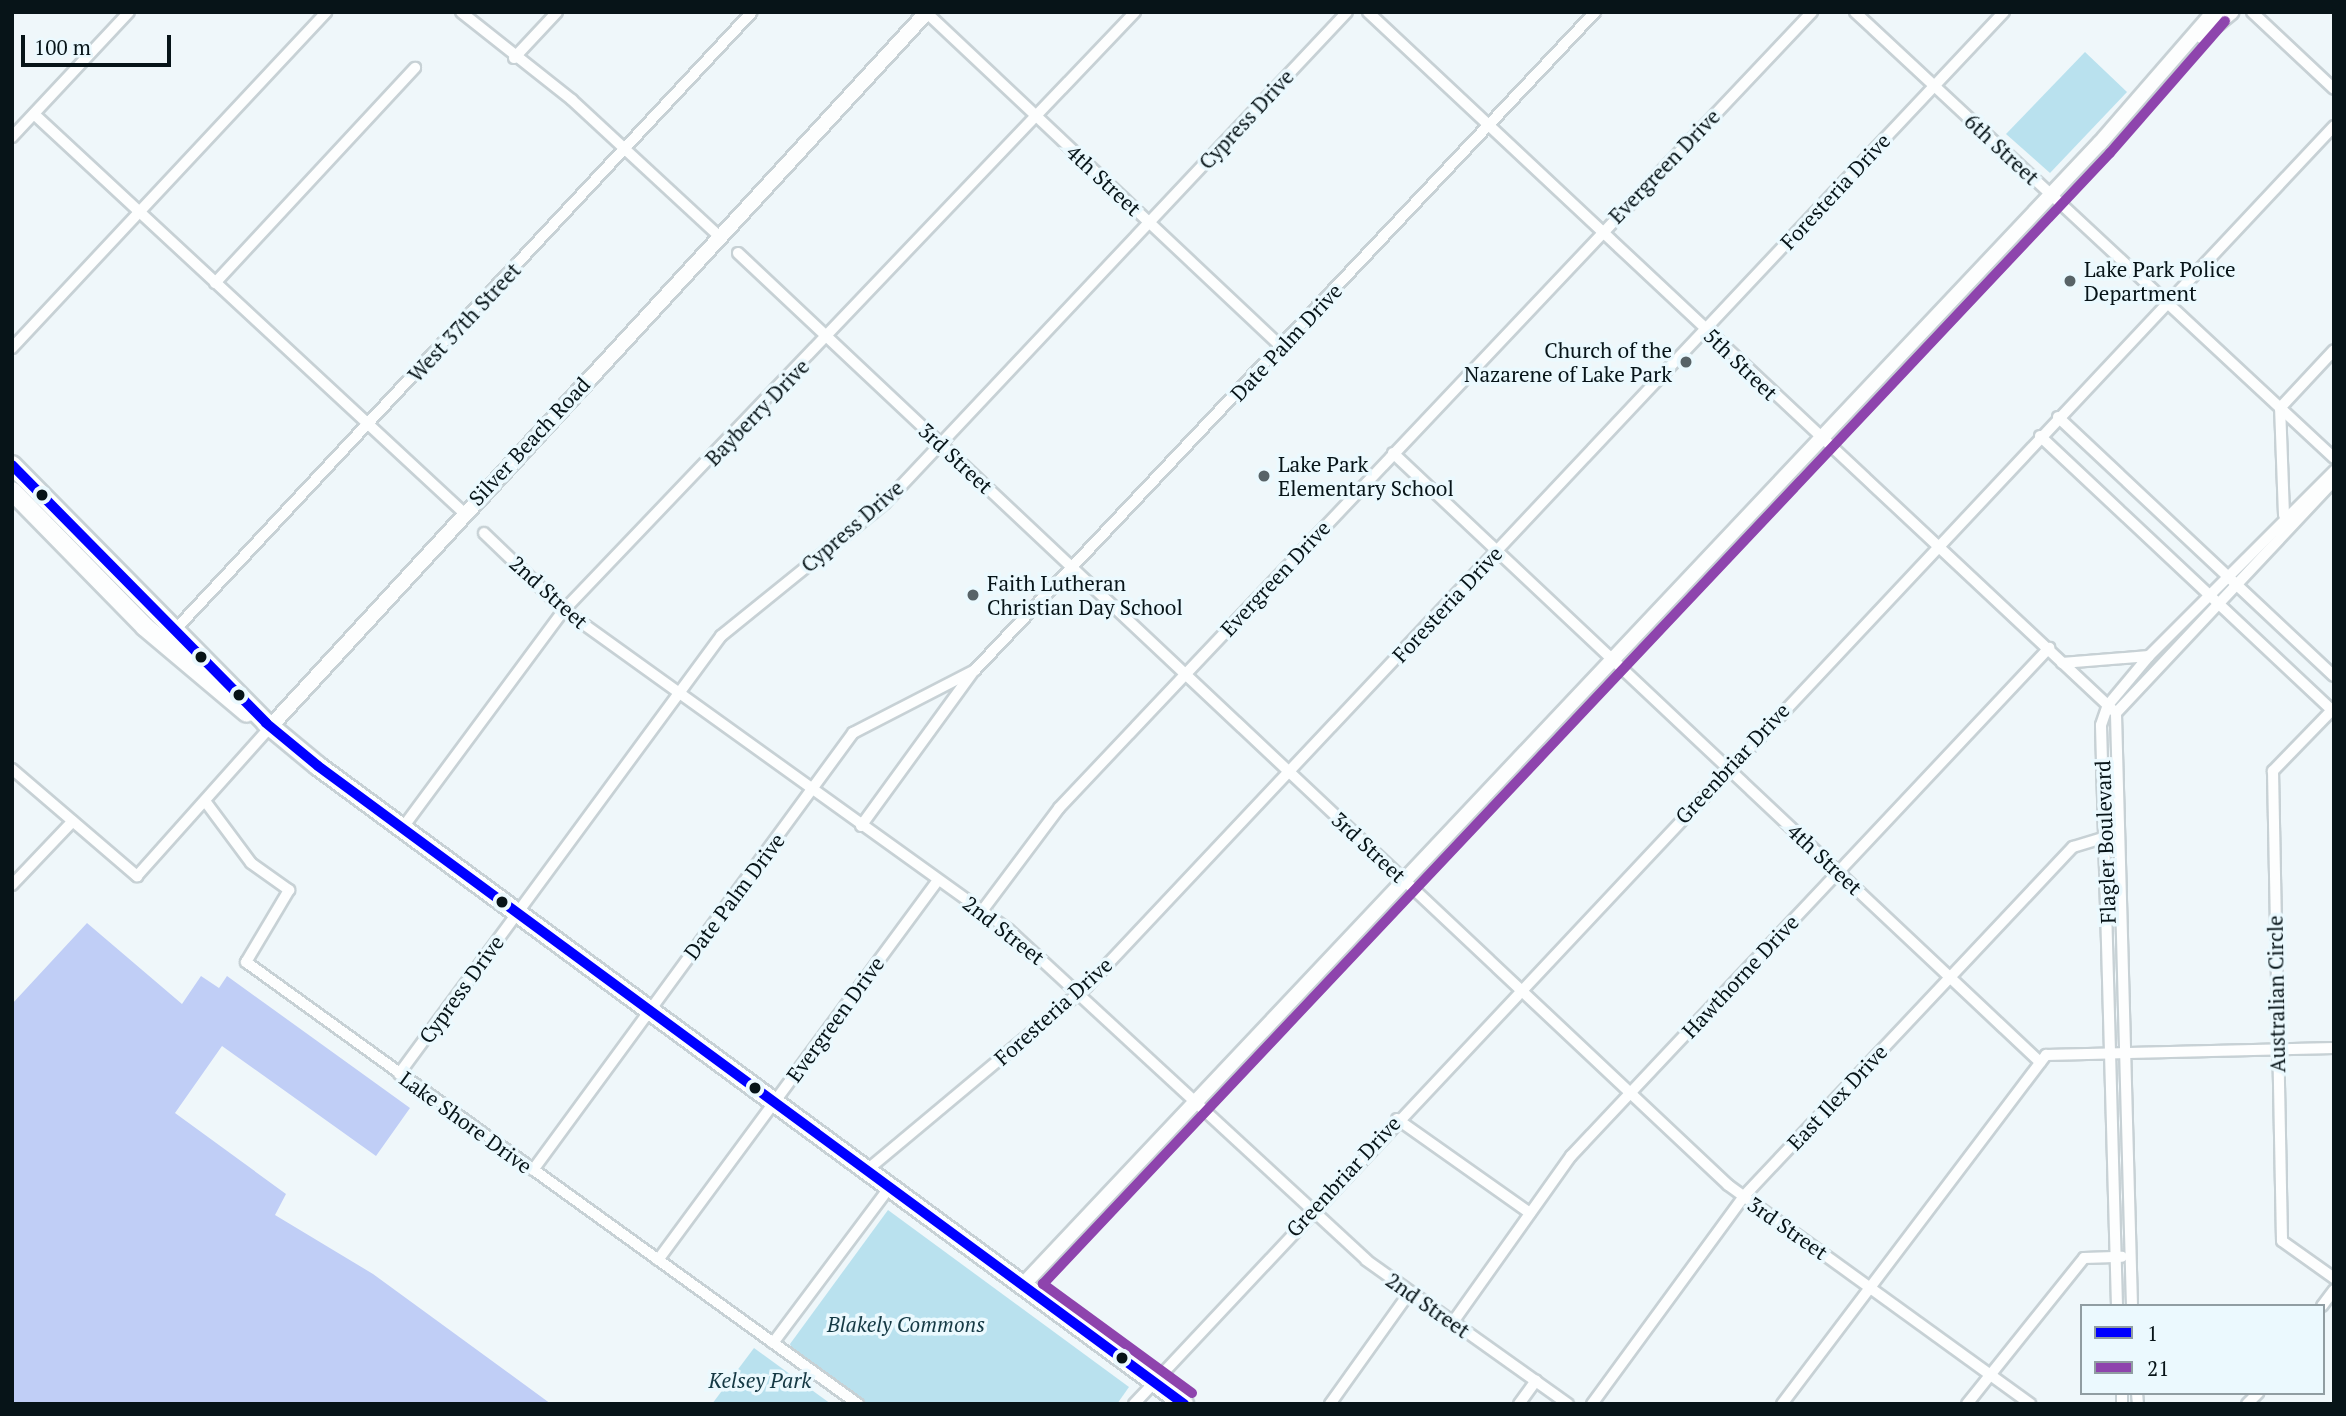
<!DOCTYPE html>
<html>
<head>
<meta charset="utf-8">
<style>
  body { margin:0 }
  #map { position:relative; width:2346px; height:1416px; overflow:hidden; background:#eff7fa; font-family:"PT Serif",serif }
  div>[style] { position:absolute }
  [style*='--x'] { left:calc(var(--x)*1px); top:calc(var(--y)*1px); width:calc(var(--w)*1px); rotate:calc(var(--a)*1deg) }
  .green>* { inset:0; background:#b9e1ee }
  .water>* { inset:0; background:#c0cef6 }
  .roads { filter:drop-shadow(2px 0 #c7d1d5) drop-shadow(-2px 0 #c7d1d5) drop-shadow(0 2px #c7d1d5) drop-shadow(0 -2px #c7d1d5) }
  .minor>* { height:10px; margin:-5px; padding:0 5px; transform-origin:5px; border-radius:5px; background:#fdfefe }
  .tertiary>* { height:14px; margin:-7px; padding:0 7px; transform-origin:7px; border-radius:7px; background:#fdfefe }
  .primary>* { height:18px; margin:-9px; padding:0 9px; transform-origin:9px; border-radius:9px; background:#fdfefe }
  .bus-1>* { height:10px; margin:-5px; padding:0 5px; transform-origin:5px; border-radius:5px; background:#00f }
  .bus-2>* { height:10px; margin:-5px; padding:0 5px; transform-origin:5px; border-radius:5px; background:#8e44ad }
  .dots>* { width:19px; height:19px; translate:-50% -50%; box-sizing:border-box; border:4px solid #ebf9fe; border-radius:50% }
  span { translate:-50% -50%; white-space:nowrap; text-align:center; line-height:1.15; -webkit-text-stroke:7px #ebf9fe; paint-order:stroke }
  .street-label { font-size:21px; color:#071418 }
  .poi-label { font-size:21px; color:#071418 }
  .left { translate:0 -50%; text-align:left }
  .right { translate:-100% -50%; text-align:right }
  .park-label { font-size:21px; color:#153944; font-style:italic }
  .frame { position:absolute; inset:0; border:14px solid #071418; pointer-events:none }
  .legend { position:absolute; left:2080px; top:1304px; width:245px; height:91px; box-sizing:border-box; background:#ebf9fe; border:2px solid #909da2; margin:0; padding:9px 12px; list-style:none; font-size:21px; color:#071418 }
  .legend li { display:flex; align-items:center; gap:14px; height:35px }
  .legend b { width:35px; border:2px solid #909da2 }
  .scale { position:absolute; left:21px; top:35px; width:150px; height:32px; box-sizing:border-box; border:4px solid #071418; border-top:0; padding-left:9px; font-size:21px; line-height:24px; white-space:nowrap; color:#071418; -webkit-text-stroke:5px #ebf9fe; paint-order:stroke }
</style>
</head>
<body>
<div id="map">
  <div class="green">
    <div style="clip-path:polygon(2085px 52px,2127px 92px,2050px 173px,2006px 134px)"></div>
    <div style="clip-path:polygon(888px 1210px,1129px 1387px,1117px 1404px,866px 1404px,792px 1350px,790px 1344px)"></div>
    <div style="clip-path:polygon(754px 1348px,831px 1404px,712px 1404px)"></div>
  </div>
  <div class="water">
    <div style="clip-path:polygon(87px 923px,182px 1004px,201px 976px,219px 988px,227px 976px,410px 1108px,376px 1156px,222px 1046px,175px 1113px,286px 1194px,275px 1215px,373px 1274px,551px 1404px,12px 1404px,12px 1004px)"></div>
  </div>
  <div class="roads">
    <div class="minor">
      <div style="--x:461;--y:12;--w:142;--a:38.4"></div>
      <div style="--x:572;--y:100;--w:202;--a:42.8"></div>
      <div style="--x:1368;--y:12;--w:1025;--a:43.14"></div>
      <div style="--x:1855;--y:12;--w:654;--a:42.96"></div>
      <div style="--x:2252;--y:12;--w:112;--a:43.2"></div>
      <div style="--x:927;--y:13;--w:487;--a:43.3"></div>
      <div style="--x:514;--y:58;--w:63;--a:-46.9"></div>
      <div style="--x:34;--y:114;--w:585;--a:42.85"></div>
      <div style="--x:12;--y:137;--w:171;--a:-46.9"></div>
      <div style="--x:738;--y:253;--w:1360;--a:43.27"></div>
      <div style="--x:1728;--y:1185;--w:373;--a:35.9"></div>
      <div style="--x:215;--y:283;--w:294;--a:-47.1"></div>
      <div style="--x:12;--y:348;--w:460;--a:-46.9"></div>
      <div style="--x:2058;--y:417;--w:378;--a:43.2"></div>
      <div style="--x:2040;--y:436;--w:403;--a:43.2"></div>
      <div style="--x:1393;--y:453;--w:889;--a:43.27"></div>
      <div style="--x:2284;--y:515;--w:107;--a:-92.1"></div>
      <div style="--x:2280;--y:408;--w:79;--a:-47"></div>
      <div style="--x:484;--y:533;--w:111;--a:43.9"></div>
      <div style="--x:564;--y:610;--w:548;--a:35.72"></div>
      <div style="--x:1009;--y:930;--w:486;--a:42.7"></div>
      <div style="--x:1366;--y:1260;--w:248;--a:35.5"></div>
      <div style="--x:175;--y:630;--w:845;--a:-46.97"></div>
      <div style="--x:2062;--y:663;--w:87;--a:-4.6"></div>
      <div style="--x:2334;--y:708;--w:88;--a:134.1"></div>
      <div style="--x:2273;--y:771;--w:470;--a:88.9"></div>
      <div style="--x:2282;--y:1241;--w:64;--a:35.4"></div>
      <div style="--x:12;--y:769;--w:165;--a:40.6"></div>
      <div style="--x:137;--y:876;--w:200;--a:-48.2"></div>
      <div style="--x:205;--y:801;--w:77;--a:53.4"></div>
      <div style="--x:251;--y:863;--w:47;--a:35.4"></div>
      <div style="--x:289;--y:890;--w:84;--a:120.8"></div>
      <div style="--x:246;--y:962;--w:755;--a:35.84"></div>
      <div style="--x:861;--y:826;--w:190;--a:-54"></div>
      <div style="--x:401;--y:830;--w:274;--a:-53.5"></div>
      <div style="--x:564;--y:610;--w:827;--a:-46.32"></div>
      <div style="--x:12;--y:885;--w:88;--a:-46.4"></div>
      <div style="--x:982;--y:911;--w:129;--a:-53.2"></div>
      <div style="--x:1059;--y:808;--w:1096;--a:-46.59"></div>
      <div style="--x:399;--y:1074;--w:544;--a:-53.68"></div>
      <div style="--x:721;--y:636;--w:211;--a:-39"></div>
      <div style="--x:885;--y:503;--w:674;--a:-46.74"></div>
      <div style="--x:1397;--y:1119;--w:163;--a:35.3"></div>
      <div style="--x:533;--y:1170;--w:542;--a:-53.79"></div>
      <div style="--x:853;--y:733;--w:137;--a:-27.3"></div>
      <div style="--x:975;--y:670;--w:904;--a:-46.7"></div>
      <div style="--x:866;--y:1171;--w:288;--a:-39.9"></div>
      <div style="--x:1087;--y:986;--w:1338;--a:-46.73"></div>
      <div style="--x:658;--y:1260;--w:472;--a:-53.6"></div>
      <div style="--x:2117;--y:1306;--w:581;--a:-91.58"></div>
      <div style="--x:2101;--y:725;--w:21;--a:-71"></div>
      <div style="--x:2108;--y:705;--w:64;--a:-50.1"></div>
      <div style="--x:2149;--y:656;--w:262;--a:-45"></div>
      <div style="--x:2132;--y:1306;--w:593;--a:-91.55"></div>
      <div style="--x:2116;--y:713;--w:318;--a:-46.8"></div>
      <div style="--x:2322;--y:1306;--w:20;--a:-53"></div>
      <div style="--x:1453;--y:1322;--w:204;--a:-54.6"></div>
      <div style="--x:1571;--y:1156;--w:698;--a:-46.74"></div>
      <div style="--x:773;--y:1343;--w:194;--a:-53.2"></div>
      <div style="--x:2122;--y:1393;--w:11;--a:90"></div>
      <div style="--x:2137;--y:1393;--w:11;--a:85"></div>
      <div style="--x:1134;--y:1404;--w:1753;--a:-46.8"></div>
      <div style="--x:1330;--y:1404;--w:138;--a:-54.5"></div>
      <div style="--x:1519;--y:1404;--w:29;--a:-54"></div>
      <div style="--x:1592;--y:1404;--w:258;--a:-53.8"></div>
      <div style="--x:1744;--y:1196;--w:480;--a:-46.7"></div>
      <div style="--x:2073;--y:847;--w:37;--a:-17"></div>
      <div style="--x:1782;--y:1404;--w:438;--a:-52.9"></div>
      <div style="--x:2046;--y:1055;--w:288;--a:-1.4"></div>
      <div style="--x:1967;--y:1404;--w:187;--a:-51.3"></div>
      <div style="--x:2084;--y:1258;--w:38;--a:-2"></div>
      <div style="--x:2247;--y:1404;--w:16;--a:-45"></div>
    </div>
    <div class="tertiary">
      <div style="--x:2202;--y:36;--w:38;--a:-39"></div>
      <div style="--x:270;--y:727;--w:971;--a:-47.42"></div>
      <div style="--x:1022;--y:1286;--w:1571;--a:-46.68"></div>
      <div style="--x:2100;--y:143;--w:174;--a:-49"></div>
    </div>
    <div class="primary">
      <div style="--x:12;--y:465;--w:362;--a:45.4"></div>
      <div style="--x:266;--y:723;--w:67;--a:39.6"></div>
      <div style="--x:318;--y:766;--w:1076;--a:36.38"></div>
      <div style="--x:12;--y:491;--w:190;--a:45.6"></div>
      <div style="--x:145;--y:627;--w:133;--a:40.1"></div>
    </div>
  </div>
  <div class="bus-1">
    <div style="--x:12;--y:465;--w:362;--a:45.4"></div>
    <div style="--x:266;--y:723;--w:67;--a:39.6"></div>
    <div style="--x:318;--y:766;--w:1076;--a:36.38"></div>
  </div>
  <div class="bus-2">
    <div style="--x:1192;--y:1393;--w:185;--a:-143.8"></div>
    <div style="--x:1043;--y:1284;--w:1555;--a:-46.67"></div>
    <div style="--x:2110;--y:153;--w:175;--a:-48.9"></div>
  </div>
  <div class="dots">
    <div style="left:2070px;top:281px;background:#586367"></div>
    <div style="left:1686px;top:362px;background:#586367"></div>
    <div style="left:1264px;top:476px;background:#586367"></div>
    <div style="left:42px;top:495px;background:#071418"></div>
    <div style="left:973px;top:595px;background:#586367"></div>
    <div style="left:201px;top:657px;background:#071418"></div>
    <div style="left:239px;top:695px;background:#071418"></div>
    <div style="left:502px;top:902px;background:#071418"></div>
    <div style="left:755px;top:1088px;background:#071418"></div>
    <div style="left:1122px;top:1358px;background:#071418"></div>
  </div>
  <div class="street-label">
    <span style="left:1246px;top:119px;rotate:-47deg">Cypress Drive</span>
    <span style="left:2002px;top:149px;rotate:43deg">6th Street</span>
    <span style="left:1664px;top:166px;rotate:-46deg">Evergreen Drive</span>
    <span style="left:1104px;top:180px;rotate:43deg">4th Street</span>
    <span style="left:1835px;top:191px;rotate:-47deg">Foresteria Drive</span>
    <span style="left:464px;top:322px;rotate:-47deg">West 37th Street</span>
    <span style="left:1286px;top:342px;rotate:-47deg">Date Palm Drive</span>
    <span style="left:1741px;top:364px;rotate:44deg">5th Street</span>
    <span style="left:757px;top:412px;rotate:-46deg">Bayberry Drive</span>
    <span style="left:529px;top:441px;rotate:-47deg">Silver Beach Road</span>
    <span style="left:956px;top:458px;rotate:43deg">3rd Street</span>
    <span style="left:852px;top:526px;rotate:-41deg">Cypress Drive</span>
    <span style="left:1275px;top:578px;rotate:-47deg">Evergreen Drive</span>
    <span style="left:549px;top:592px;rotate:42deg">2nd Street</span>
    <span style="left:1447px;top:604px;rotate:-47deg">Foresteria Drive</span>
    <span style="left:1732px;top:763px;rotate:-47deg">Greenbriar Drive</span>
    <span style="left:2105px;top:842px;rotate:-92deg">Flagler Boulevard</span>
    <span style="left:1369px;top:847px;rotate:43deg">3rd Street</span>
    <span style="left:1825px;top:859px;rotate:43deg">4th Street</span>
    <span style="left:734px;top:896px;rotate:-53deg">Date Palm Drive</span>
    <span style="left:1004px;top:930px;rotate:38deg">2nd Street</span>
    <span style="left:1740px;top:976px;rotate:-47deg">Hawthorne Drive</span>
    <span style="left:461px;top:989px;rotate:-54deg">Cypress Drive</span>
    <span style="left:2276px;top:994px;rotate:-91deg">Australian Circle</span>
    <span style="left:1053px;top:1011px;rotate:-42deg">Foresteria Drive</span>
    <span style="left:835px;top:1019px;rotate:-54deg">Evergreen Drive</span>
    <span style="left:1837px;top:1097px;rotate:-47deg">East Ilex Drive</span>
    <span style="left:466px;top:1122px;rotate:36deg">Lake Shore Drive</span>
    <span style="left:1343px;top:1176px;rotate:-47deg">Greenbriar Drive</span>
    <span style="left:1788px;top:1228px;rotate:35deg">3rd Street</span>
    <span style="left:1428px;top:1305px;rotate:35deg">2nd Street</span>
  </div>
  <div class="poi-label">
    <span class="left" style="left:2084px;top:281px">Lake Park Police<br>Department</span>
    <span class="right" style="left:1672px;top:362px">Church of the<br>Nazarene of Lake Park</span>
    <span class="left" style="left:1278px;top:476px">Lake Park<br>Elementary School</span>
    <span class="left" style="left:987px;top:595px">Faith Lutheran<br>Christian Day School</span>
  </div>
  <div class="park-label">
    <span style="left:906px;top:1324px">Blakely Commons</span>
    <span style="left:760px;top:1380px">Kelsey Park</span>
  </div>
  <div class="frame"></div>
  <ul class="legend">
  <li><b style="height:9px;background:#00f"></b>1</li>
  <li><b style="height:9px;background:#8e44ad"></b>21</li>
  </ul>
  <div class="scale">100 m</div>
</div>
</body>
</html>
